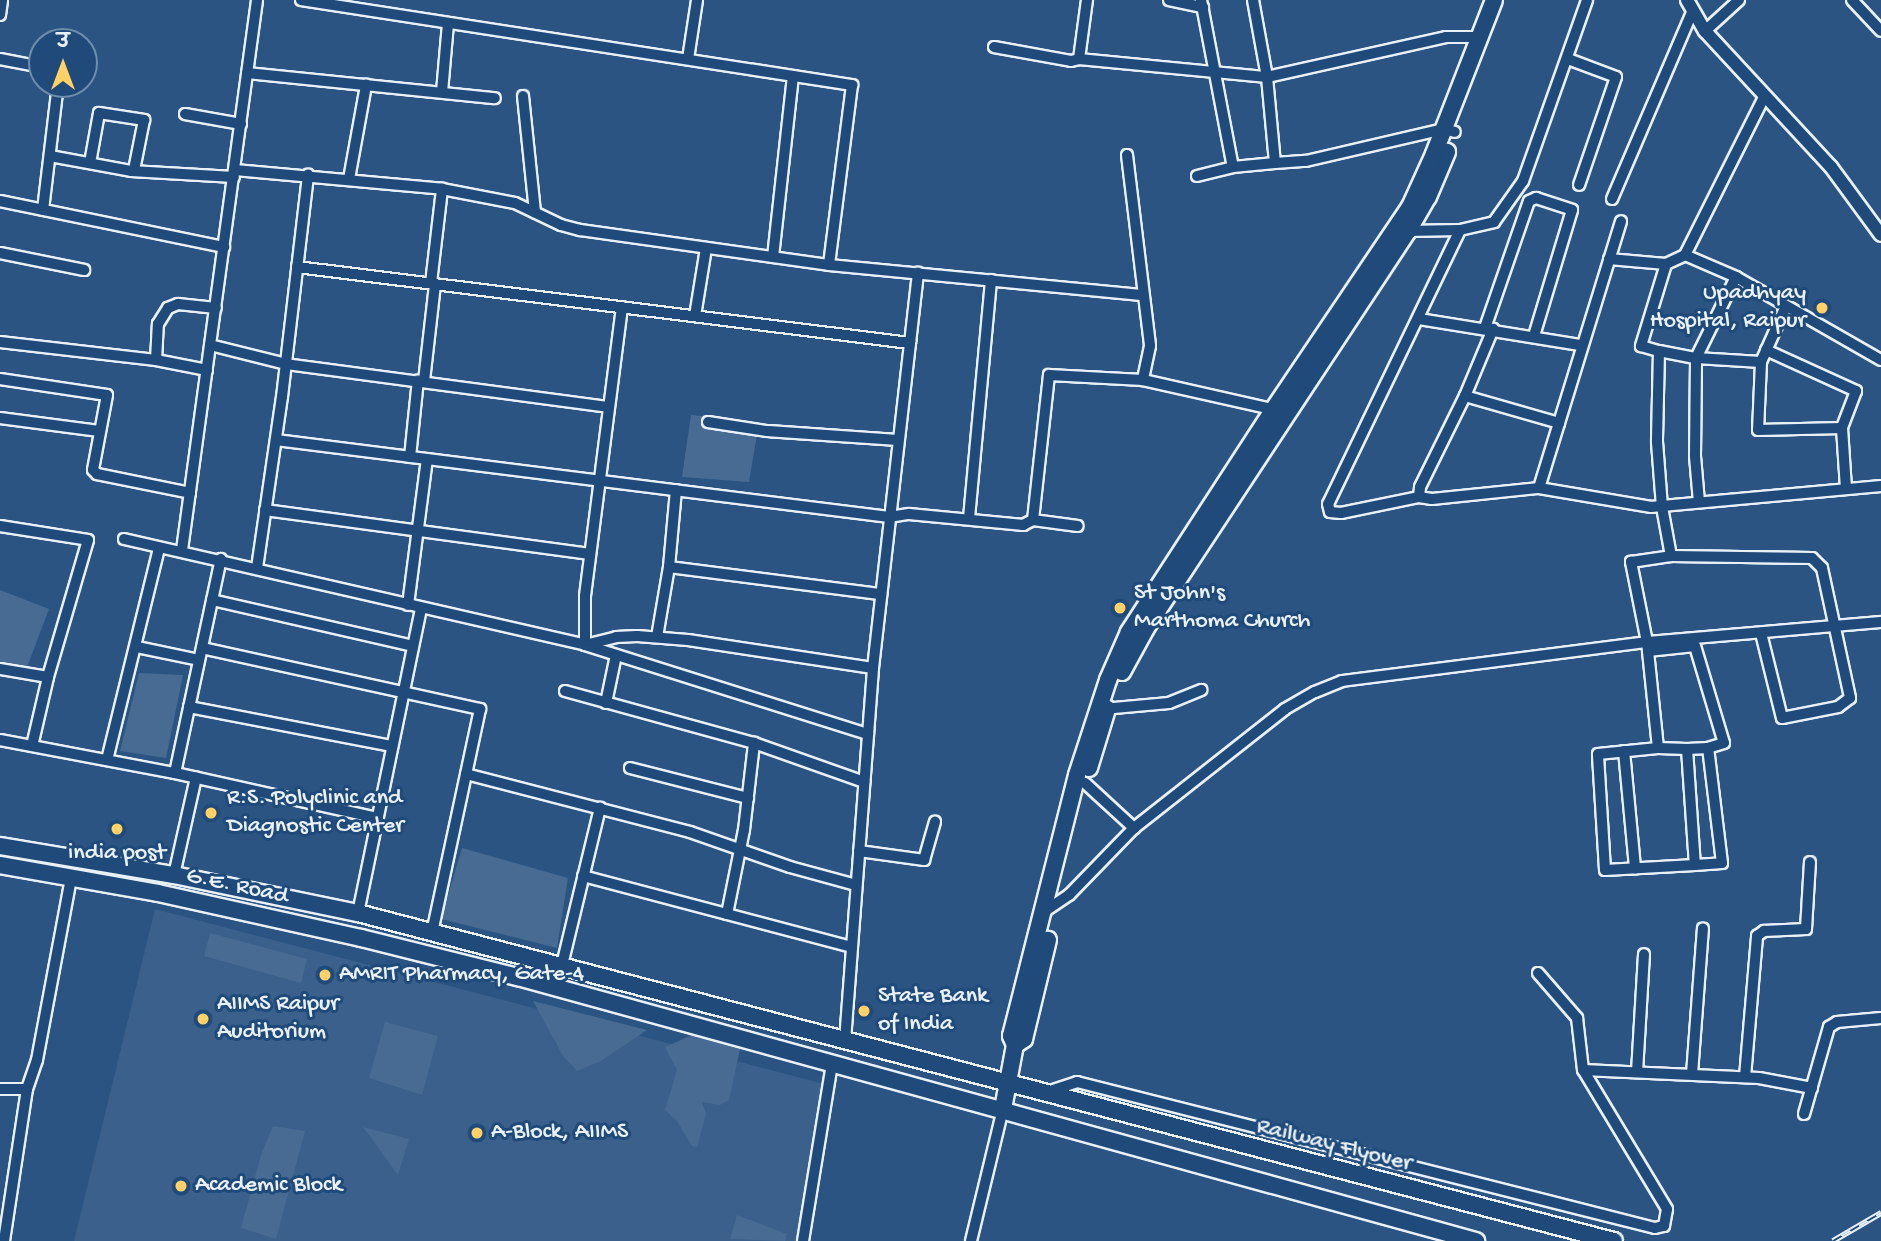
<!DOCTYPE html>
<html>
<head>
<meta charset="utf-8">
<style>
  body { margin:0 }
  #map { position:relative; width:1881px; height:1241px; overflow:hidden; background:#2b5482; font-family:"Gochi Hand","Playpen Sans Deva",sans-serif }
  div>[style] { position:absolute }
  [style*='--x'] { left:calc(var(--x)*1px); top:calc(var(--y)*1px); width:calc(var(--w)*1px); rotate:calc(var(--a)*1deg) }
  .built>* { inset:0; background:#3a608b }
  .green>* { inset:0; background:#476b93 }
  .roads { filter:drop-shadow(2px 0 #e8f1f8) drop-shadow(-2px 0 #e8f1f8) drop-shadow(0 2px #e8f1f8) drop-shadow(0 -2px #e8f1f8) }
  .minor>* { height:10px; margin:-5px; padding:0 5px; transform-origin:5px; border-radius:5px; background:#1f4a7a }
  .tertiary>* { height:12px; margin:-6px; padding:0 6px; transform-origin:6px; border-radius:6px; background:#1f4a7a }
  .primary>* { height:16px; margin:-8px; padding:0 8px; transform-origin:8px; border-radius:8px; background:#1f4a7a }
  .rail>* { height:6px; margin-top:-3px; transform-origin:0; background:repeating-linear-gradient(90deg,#1f4a7a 0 10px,#e8f1f8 0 20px); box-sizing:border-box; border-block:2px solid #e8f1f8 }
  .dots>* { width:19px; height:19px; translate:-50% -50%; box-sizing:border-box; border:4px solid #1f4a7a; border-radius:50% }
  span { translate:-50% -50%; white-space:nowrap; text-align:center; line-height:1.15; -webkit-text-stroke:6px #1f4a7a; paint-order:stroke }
  .poi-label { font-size:24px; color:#e8f1f8 }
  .right { translate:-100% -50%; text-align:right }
  .left { translate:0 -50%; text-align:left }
  .street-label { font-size:24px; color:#e8f1f8 }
  .north { position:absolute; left:28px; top:28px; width:70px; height:70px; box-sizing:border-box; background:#1f4a7a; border:2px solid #6f8dac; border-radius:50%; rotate:0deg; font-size:19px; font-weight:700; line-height:28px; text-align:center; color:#e8f1f8 }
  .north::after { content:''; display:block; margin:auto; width:24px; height:32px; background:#ffd166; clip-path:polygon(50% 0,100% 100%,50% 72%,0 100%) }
</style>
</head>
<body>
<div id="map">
  <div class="built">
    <div style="clip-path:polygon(155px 909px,828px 1085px,801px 1241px,74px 1241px)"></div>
  </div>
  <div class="green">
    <div style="clip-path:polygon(691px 415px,759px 422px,749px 482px,682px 477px)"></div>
    <div style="clip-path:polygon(0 590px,49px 609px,26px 670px,0 663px)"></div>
    <div style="clip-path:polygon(139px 673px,183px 675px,166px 758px,120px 751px)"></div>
    <div style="clip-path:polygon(462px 848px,568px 878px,557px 948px,441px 919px)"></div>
    <div style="clip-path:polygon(210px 933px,307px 959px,301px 983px,204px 956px)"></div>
    <div style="clip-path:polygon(533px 1001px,647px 1030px,601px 1061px,577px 1071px,563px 1056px)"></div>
    <div style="clip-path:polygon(385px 1022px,438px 1036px,422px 1095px,369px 1078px)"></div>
    <div style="clip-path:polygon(692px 1035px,740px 1049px,729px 1100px,720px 1105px,702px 1102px,706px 1114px,697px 1147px,692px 1146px,677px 1121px,665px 1110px,677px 1070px,665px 1047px)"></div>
    <div style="clip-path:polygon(273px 1126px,305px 1131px,276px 1239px,241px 1228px,261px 1155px)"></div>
    <div style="clip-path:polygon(363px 1127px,409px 1139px,398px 1175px)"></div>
    <div style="clip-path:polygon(737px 1215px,787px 1234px,785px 1241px,730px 1239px)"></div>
  </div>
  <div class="roads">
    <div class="minor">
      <div style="--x:301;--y:0;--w:558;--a:8.77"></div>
      <div style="--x:852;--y:85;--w:181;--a:97.3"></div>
      <div style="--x:1169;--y:0;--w:35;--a:12"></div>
      <div style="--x:1201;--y:0;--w:170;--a:79.2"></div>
      <div style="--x:1233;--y:167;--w:42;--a:-5.4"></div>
      <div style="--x:1253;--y:0;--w:78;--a:79.7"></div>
      <div style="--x:1267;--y:77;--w:86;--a:84.7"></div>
      <div style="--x:1275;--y:163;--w:31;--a:-4"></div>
      <div style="--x:1306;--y:161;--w:142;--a:-13.1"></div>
      <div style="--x:1444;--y:129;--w:11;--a:15"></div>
      <div style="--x:1852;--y:0;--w:42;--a:46.9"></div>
      <div style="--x:0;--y:15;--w:15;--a:-82"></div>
      <div style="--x:1705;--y:31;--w:46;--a:-42.4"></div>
      <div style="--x:994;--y:47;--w:78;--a:10.3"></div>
      <div style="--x:1071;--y:61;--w:8;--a:-14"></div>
      <div style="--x:1079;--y:59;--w:189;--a:5.5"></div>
      <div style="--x:1267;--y:77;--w:183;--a:-12.6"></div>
      <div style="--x:1446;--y:37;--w:35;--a:0"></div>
      <div style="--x:0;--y:59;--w:43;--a:10.8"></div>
      <div style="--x:688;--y:59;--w:60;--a:-81.3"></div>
      <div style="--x:1079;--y:59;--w:60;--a:-82.3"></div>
      <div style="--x:1568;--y:59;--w:51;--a:20.6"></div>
      <div style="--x:1616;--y:77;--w:114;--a:108.9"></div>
      <div style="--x:247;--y:73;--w:249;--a:5.8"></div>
      <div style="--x:442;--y:92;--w:69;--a:-85"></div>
      <div style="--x:523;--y:96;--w:117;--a:84.1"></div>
      <div style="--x:185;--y:114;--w:57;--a:10.1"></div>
      <div style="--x:1127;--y:155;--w:192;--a:83.1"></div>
      <div style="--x:1150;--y:346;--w:35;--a:102"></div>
      <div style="--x:50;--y:156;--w:82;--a:10.5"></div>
      <div style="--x:131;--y:171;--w:103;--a:3.3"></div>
      <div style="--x:90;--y:163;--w:51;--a:-79.8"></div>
      <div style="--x:99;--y:113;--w:46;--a:8.8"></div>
      <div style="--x:144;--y:120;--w:51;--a:101.3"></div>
      <div style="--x:235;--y:170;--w:208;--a:5.2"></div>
      <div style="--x:442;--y:189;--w:74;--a:10.9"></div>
      <div style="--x:515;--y:203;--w:51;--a:25.6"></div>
      <div style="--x:561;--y:225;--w:20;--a:15"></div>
      <div style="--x:580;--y:230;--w:251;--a:8"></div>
      <div style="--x:829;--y:265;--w:314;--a:5.5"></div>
      <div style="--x:1197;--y:176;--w:37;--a:-14"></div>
      <div style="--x:349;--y:179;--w:96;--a:-79.7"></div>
      <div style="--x:1612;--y:199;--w:206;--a:-66.8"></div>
      <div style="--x:0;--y:201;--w:229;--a:11.6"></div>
      <div style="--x:43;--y:210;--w:127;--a:-83.2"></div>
      <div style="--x:1460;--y:230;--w:304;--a:115.7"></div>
      <div style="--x:1328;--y:504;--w:8;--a:76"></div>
      <div style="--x:1330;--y:512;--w:11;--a:5"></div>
      <div style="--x:1341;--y:513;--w:80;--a:-11.6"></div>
      <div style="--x:1419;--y:497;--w:13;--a:9"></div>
      <div style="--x:1432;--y:499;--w:108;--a:-5.9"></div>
      <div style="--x:1539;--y:488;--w:114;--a:9.6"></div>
      <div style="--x:1651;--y:507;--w:231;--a:-5.2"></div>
      <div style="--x:1405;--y:231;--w:55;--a:-1"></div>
      <div style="--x:1460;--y:230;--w:35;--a:-13"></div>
      <div style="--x:1494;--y:222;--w:50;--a:-54.7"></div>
      <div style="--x:1523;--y:181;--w:192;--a:-70.5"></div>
      <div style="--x:0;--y:253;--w:86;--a:11.4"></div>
      <div style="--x:1685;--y:255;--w:56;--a:23.3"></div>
      <div style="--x:1736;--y:277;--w:167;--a:29.8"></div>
      <div style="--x:773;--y:257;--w:182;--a:-83.7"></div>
      <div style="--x:1609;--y:259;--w:57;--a:5"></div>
      <div style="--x:1666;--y:264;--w:21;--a:-25"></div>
      <div style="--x:1685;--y:255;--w:177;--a:-63.4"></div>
      <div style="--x:1666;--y:264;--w:86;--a:107"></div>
      <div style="--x:1641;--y:346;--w:19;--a:16"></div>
      <div style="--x:1659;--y:351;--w:91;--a:91.3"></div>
      <div style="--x:1657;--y:442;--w:65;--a:85.6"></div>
      <div style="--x:1662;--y:507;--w:50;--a:79.6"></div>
      <div style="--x:297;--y:267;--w:618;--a:7.07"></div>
      <div style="--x:431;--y:283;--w:95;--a:-83.3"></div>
      <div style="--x:1786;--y:306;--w:61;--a:114.1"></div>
      <div style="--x:1761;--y:362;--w:68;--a:92.5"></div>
      <div style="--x:1758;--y:430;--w:84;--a:-1.4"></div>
      <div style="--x:622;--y:307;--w:291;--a:97.3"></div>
      <div style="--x:585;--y:596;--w:49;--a:90"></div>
      <div style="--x:585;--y:645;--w:32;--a:-14"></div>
      <div style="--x:616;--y:637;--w:21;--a:-3"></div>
      <div style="--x:637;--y:636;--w:51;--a:4.5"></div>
      <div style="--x:688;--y:640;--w:187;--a:8.6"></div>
      <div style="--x:695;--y:316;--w:69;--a:-80.8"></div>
      <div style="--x:1419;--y:319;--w:163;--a:9.2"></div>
      <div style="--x:1485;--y:328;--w:134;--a:-70.9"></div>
      <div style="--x:1529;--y:201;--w:8;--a:-23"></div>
      <div style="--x:1536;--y:198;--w:38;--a:18"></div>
      <div style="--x:1572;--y:210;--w:132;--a:106.8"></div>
      <div style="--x:0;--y:342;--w:157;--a:6.6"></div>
      <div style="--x:156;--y:360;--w:52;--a:11.1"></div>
      <div style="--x:210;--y:345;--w:78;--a:14"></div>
      <div style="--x:286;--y:364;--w:325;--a:7.6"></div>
      <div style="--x:1766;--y:350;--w:99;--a:24.5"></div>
      <div style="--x:1856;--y:391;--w:40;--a:111"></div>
      <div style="--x:1842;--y:428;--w:61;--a:86.2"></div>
      <div style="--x:1659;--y:351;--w:38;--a:11"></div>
      <div style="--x:1696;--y:358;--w:65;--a:3.5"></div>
      <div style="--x:156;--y:360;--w:36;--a:-87"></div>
      <div style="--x:158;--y:324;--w:19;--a:-58"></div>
      <div style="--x:168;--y:308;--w:11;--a:-22"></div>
      <div style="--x:178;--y:304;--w:38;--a:6"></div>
      <div style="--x:0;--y:379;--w:108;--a:8.5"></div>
      <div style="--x:107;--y:395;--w:76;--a:100.6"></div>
      <div style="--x:93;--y:470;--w:6;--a:45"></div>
      <div style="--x:97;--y:474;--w:95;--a:11.5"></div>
      <div style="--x:424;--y:381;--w:98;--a:-83.5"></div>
      <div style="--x:1465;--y:396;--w:98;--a:16"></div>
      <div style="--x:0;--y:418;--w:100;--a:7.5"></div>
      <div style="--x:708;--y:422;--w:60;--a:8.7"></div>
      <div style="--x:767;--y:431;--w:131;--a:3.9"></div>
      <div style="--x:276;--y:440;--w:618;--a:7.16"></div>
      <div style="--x:889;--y:517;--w:20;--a:-9"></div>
      <div style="--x:909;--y:514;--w:115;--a:5.5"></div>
      <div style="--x:1023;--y:525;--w:11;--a:-27"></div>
      <div style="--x:1033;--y:520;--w:45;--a:7.6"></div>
      <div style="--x:410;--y:457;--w:77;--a:-84.1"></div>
      <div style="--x:1539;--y:488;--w:279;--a:-72.9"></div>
      <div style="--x:1419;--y:497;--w:10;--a:-84"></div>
      <div style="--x:1420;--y:487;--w:102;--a:-63.7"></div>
      <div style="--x:1465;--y:396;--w:73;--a:-67.3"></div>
      <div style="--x:1699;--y:502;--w:46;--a:-95"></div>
      <div style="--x:1695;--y:456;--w:98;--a:-89.4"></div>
      <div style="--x:1696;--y:358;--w:90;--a:-63.7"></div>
      <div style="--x:265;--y:510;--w:328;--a:7.7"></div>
      <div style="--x:969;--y:518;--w:239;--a:-84.7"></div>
      <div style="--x:1033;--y:520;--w:146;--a:-83.7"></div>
      <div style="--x:1049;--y:375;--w:94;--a:3"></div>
      <div style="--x:1143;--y:380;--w:136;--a:12.7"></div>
      <div style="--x:0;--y:526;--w:89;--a:9"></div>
      <div style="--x:88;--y:540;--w:143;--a:106.3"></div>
      <div style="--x:48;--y:677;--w:49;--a:-170.5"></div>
      <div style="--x:124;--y:539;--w:473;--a:12.9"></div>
      <div style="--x:585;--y:645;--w:297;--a:17.5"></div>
      <div style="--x:182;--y:550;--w:555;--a:-82.23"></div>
      <div style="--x:669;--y:567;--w:214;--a:7.3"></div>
      <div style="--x:257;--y:568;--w:173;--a:-81.7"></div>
      <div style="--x:282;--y:397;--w:224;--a:-83.3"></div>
      <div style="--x:212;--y:600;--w:206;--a:12.9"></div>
      <div style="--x:408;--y:605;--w:147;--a:-82.6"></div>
      <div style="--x:657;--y:637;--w:71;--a:-80.3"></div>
      <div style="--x:669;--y:567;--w:77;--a:-84.8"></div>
      <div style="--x:137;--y:647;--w:63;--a:11.8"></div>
      <div style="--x:202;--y:648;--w:285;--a:12.4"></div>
      <div style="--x:480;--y:709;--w:228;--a:102.1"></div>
      <div style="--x:1648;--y:651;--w:47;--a:-6.1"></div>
      <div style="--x:1695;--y:646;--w:101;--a:73.4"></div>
      <div style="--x:1724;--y:743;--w:17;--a:163"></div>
      <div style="--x:565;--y:691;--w:196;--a:15.4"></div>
      <div style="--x:754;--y:743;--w:117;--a:19.5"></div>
      <div style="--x:606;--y:703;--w:49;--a:-78.2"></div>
      <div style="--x:189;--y:707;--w:207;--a:10.9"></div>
      <div style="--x:1103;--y:709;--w:66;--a:-5.2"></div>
      <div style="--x:1169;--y:703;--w:35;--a:-22"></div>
      <div style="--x:0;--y:740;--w:178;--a:10.7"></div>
      <div style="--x:175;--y:773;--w:208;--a:12.5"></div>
      <div style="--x:32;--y:746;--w:71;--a:-76.9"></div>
      <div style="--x:1658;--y:748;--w:29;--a:2"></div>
      <div style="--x:1624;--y:751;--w:118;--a:84.6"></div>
      <div style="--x:107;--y:760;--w:218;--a:-76.2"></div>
      <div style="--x:630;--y:768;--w:122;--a:14.3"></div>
      <div style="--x:175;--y:773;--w:219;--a:-77.9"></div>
      <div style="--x:466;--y:774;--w:231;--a:14.5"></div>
      <div style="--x:690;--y:832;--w:106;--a:19.3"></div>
      <div style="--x:790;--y:867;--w:68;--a:15.3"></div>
      <div style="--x:1085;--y:783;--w:67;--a:42.6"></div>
      <div style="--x:859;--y:851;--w:66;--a:7.9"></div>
      <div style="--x:924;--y:860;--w:40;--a:-74"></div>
      <div style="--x:1695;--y:865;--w:27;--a:-4"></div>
      <div style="--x:1722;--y:863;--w:116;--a:-96.9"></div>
      <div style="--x:1708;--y:748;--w:21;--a:177"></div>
      <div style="--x:1687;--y:749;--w:116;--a:86.1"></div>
      <div style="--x:1695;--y:865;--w:90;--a:176.8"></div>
      <div style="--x:1605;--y:870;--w:116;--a:-93.5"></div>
      <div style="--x:1598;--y:754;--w:60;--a:-5.7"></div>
      <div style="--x:1658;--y:748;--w:107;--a:-95.9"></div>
      <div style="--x:1647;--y:642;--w:82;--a:-101.3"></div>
      <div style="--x:1631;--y:562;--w:40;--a:-8.5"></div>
      <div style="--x:1671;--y:556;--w:141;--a:0.8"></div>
      <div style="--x:1812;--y:558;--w:14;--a:45"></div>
      <div style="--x:1822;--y:568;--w:133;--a:77.8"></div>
      <div style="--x:1850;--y:698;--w:15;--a:143"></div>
      <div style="--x:1838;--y:707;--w:57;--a:168.9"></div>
      <div style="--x:1782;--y:718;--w:88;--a:-103.9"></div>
      <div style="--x:174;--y:875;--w:100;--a:-77.3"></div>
      <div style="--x:583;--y:876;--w:278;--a:14.8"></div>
      <div style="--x:1045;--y:911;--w:29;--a:-34"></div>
      <div style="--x:1069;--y:895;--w:93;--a:-45.9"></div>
      <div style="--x:1134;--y:828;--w:192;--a:-38.2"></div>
      <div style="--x:1285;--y:709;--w:34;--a:-30"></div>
      <div style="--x:1315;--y:692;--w:29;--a:-22"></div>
      <div style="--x:1342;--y:681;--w:307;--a:-7.3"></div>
      <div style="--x:1647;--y:642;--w:235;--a:-4.9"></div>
      <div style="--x:358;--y:913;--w:311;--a:-78.3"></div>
      <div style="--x:727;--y:914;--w:86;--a:-78.6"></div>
      <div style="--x:744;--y:830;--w:88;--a:-83.4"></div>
      <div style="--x:1538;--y:973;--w:60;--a:49.1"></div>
      <div style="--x:1577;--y:1018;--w:52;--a:83.4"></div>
      <div style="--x:554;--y:986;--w:22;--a:-69"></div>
      <div style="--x:562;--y:965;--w:162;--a:-76.4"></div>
      <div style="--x:845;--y:1041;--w:374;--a:-85.7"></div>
      <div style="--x:873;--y:668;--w:398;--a:-83.5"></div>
      <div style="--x:1637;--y:1072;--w:118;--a:-86.6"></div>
      <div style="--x:1692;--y:1074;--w:146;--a:-85.7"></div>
      <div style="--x:1745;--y:1077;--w:142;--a:-85.1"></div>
      <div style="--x:1757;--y:936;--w:9;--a:-36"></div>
      <div style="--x:1764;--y:931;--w:42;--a:-2.7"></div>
      <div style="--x:1806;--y:929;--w:67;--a:-86.6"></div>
      <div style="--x:0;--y:1089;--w:27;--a:0"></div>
      <div style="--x:1047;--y:1092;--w:32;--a:-18"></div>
      <div style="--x:1077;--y:1082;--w:596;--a:14.18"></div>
      <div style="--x:1655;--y:1228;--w:9;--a:-13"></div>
      <div style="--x:1664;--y:1226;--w:17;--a:-80"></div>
      <div style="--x:1667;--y:1209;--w:162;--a:-121.1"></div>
      <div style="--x:1583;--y:1070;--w:176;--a:2.6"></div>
      <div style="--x:1759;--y:1078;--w:54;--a:10.7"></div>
      <div style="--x:1804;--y:1114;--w:91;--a:-74"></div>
      <div style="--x:1829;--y:1027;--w:9;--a:-32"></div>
      <div style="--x:1837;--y:1022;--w:44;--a:-5.2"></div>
      <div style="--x:4;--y:1241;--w:154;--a:-81.4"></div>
      <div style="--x:27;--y:1089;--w:31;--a:-71"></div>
      <div style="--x:37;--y:1060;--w:185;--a:-79.4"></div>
      <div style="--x:803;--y:1241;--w:180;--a:-80.7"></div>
      <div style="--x:971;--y:1241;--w:136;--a:-76.4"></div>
    </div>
    <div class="tertiary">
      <div style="--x:1687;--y:0;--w:36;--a:60"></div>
      <div style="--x:1705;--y:31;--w:185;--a:47.2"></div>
      <div style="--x:1831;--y:167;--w:84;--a:53.7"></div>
    </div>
    <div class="primary">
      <div style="--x:1122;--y:672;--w:50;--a:-61.4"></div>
      <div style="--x:1146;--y:628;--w:476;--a:-56.6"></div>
      <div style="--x:1408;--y:231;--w:39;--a:-60"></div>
      <div style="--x:1428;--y:197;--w:49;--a:-67.1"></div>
      <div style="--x:1089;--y:768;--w:62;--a:-73"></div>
      <div style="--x:0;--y:846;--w:176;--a:9.5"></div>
      <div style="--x:174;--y:875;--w:188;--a:11.7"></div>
      <div style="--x:358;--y:913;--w:1298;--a:14.64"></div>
      <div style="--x:0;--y:865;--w:160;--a:10"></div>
      <div style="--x:158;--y:893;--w:208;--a:12.5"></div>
      <div style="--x:361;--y:938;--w:162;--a:14"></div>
      <div style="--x:518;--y:977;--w:994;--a:15.41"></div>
      <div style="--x:1015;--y:1045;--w:11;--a:-34"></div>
      <div style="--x:1024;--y:1039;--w:102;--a:-76.4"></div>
      <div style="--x:1003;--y:1109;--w:65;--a:-79.4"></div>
      <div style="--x:1015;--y:1045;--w:10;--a:-114"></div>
      <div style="--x:1011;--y:1036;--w:269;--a:-75.8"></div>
      <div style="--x:1077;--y:775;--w:100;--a:-71.9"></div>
      <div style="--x:1108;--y:680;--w:52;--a:-66.4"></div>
      <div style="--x:1129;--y:632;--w:265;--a:-57"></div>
      <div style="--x:1273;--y:410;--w:245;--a:-56"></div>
      <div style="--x:1410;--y:207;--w:58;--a:-65.6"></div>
      <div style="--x:1434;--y:154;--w:165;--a:-68.7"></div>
    </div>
  </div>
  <div class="rail">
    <div style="--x:1833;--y:1241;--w:56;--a:-30.3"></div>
  </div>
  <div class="dots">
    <div style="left:1822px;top:308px;background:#ffd166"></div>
    <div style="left:1120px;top:608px;background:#ffd166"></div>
    <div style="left:211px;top:813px;background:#ffd166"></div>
    <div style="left:117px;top:829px;background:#ffd166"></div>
    <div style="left:325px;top:975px;background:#ffd166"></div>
    <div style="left:864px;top:1011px;background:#ffd166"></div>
    <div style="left:203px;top:1019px;background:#ffd166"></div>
    <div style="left:477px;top:1133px;background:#ffd166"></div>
    <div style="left:181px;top:1186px;background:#ffd166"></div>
  </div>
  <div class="poi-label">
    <span class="right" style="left:1806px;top:308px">Upadhyay<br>Hospital, Raipur</span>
    <span class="left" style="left:1134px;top:608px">St John's<br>Marthoma Church</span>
    <span class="left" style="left:227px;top:813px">R.S. Polyclinic and<br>Diagnostic Center</span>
    <span style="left:117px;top:854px">india post</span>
    <span class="left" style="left:339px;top:975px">AMRIT Pharmacy, Gate-4</span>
    <span class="left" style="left:878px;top:1011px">State Bank<br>of India</span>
    <span class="left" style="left:217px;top:1019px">AIIMS Raipur<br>Auditorium</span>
    <span class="left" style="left:491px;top:1133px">A-Block, AIIMS</span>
    <span class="left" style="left:195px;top:1186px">Academic Block</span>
  </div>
  <div class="street-label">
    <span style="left:237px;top:887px;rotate:12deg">G.E. Road</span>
    <span style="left:1334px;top:1146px;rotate:14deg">Railway Flyover</span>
  </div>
  <div class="north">उ</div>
</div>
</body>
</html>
